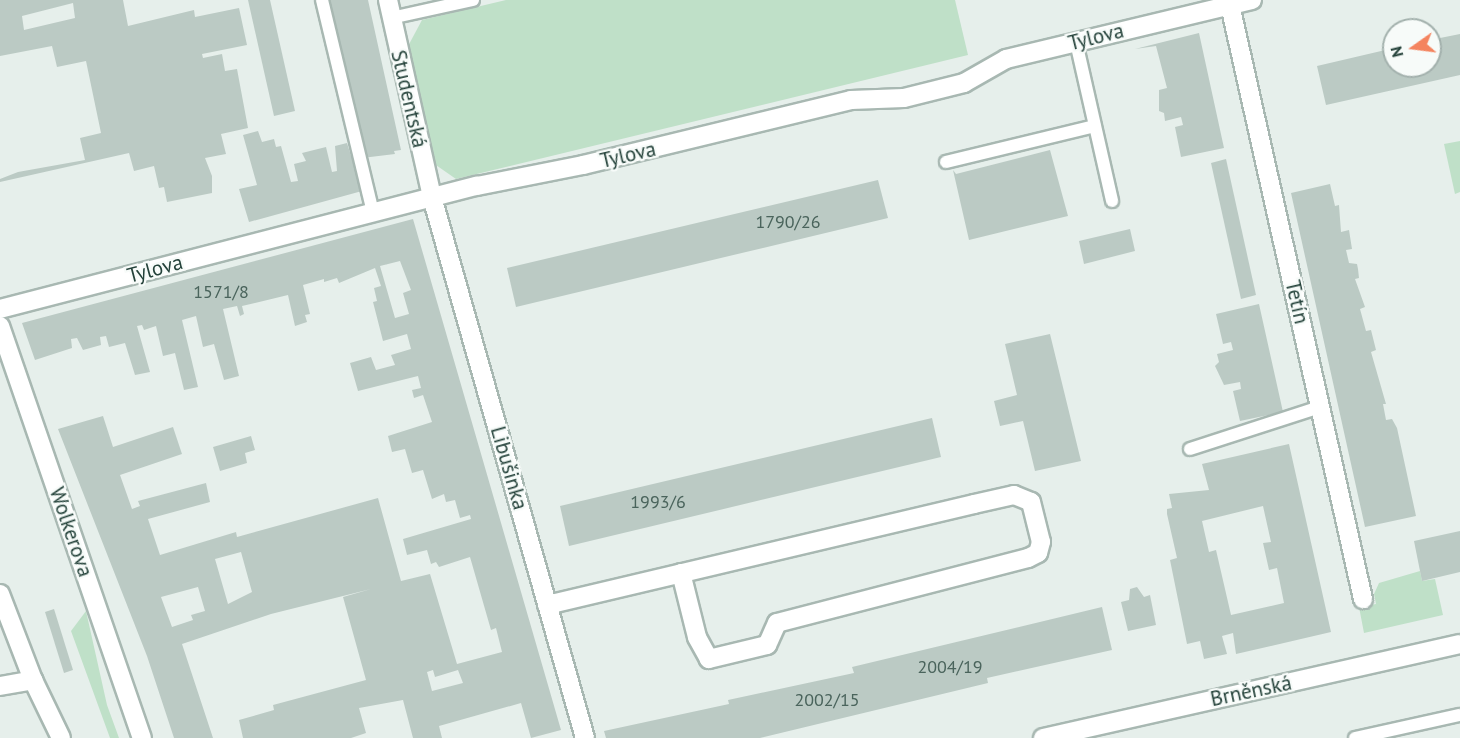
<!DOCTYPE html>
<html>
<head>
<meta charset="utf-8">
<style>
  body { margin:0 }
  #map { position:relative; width:1460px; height:738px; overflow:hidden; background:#e6efeb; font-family:"PT Sans",sans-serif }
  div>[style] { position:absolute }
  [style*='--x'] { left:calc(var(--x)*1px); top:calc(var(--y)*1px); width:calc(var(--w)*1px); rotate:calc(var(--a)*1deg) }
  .green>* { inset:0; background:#bfe0c8 }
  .building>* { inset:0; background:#bbcac4 }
  .roads { filter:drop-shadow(2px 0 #a8b8b2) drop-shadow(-2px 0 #a8b8b2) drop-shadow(0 2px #a8b8b2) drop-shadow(0 -2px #a8b8b2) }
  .service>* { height:12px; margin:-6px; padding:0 6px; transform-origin:6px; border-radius:6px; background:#fff }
  .minor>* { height:18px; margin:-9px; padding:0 9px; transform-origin:9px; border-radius:9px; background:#fff }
  .secondary>* { height:18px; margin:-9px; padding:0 9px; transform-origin:9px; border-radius:9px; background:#fff }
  span { translate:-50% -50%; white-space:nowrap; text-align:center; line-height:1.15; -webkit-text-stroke:4.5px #f7fbf9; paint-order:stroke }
  .number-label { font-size:18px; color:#4a645c }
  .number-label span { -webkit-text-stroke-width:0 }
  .street-label { font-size:21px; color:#24423a }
  .north { position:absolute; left:1382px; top:18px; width:60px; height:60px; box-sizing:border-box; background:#f7fbf9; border:2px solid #a3b1ad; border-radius:50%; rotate:256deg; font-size:16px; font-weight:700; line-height:24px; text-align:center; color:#24423a }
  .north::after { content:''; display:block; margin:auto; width:21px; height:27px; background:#f4845f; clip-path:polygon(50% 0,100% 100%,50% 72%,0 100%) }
</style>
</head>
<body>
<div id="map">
  <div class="green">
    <div style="clip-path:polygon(506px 0,955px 0,968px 55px,456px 179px,433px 163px,407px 48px,422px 20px)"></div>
    <div style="clip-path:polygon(1460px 141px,1460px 192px,1455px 194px,1444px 144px)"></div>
    <div style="clip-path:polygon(1420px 571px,1422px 581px,1435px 579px,1443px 615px,1364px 633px,1359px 607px,1376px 604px,1374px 594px,1379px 583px)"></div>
    <div style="clip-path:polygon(86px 611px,107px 705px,119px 738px,110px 738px,71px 631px)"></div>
  </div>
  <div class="building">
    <div style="clip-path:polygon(evenodd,0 0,123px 0,128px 26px,194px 10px,195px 17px,239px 8px,247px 45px,202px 54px,203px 58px,222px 54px,225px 71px,237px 69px,248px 128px,221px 134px,226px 154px,205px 158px,212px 176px,212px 193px,167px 202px,164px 187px,159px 188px,154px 166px,134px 171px,129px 153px,0 182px,0 179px,18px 172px,85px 160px,80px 138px,101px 133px,86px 61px,57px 67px,52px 46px,0 56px,0 0,73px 3px,75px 18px,24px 30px,22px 16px,73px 3px)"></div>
    <div style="clip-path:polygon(248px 0,270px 0,295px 111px,274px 116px)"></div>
    <div style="clip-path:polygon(328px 0,368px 0,401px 150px,394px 151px,395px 154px,362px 158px)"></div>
    <div style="clip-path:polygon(1199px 33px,1224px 148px,1181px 157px,1175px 127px,1183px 125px,1181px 117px,1165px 121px,1164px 113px,1159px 111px,1159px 90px,1167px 88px,1156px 46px,1135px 49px)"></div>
    <div style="clip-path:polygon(1460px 34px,1460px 75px,1326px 105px,1317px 66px,1394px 48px,1394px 66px,1430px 66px,1430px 40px)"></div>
    <div style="clip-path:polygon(258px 131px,262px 142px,274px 139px,276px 147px,281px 146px,291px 182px,298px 181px,294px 164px,306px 161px,302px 153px,326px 147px,332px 172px,337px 171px,335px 146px,347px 143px,362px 191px,249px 222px,239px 189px,257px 185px,243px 135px)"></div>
    <div style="clip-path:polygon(1050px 150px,1068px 216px,969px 240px,953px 170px,956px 174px)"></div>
    <div style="clip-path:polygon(1226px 159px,1256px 295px,1241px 299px,1211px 163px)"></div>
    <div style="clip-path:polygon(878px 180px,888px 218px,516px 307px,507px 268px)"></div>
    <div style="clip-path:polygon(1330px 184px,1335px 206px,1339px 205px,1341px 232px,1349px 230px,1352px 249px,1346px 250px,1349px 263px,1357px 264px,1358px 269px,1359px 278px,1355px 279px,1365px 307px,1360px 309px,1366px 331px,1371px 330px,1376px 350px,1371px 352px,1386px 404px,1383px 404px,1386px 420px,1392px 419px,1397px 428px,1416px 516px,1365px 527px,1291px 193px)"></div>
    <div style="clip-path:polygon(evenodd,413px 219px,561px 730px,531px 738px,521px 703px,439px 726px,442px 738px,413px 738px,403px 700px,359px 708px,366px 733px,351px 738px,243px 738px,239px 720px,274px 710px,273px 705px,366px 680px,343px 597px,371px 589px,271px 614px,182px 644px,213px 738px,174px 738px,147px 656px,58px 429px,103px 416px,113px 447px,173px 427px,182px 454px,120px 475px,132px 509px,140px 506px,138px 501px,206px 483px,210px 502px,148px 519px,160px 555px,236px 532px,237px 537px,378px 498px,401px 581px,430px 574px,457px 664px,502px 652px,496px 628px,491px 630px,470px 557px,439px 567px,436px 562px,431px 564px,427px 550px,407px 555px,403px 539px,471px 519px,470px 515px,460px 518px,455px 500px,446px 502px,444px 494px,432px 499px,423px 470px,412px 473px,405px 449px,392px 452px,388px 436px,432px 422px,423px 395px,414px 398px,412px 390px,421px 388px,418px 376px,358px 391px,350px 363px,371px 357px,376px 370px,395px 365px,391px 355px,411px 349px,407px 334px,383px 341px,373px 302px,377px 301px,374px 288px,381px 286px,375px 268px,339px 283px,337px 278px,324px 282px,324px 279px,303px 285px,310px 314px,305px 315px,307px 322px,295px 326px,288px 295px,242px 306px,244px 314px,240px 316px,237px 306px,223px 309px,239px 376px,224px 380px,214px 344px,203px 347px,196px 316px,182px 320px,198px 387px,184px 390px,175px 353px,163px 356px,156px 326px,144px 330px,142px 325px,137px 326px,150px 372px,135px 375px,125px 343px,109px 347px,106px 336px,100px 337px,101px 345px,83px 350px,77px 338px,71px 339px,72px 348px,35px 360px,22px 323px,413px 219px,400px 261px,411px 290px,403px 293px,409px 314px,395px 318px,380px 266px,400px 261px,413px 219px,241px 552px,252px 592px,228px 604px,215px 559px,241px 552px,413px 219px,198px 587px,205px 611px,191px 615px,193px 620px,172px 627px,161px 597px,198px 587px,413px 219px,433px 670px,435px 677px,458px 670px,463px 683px,432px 691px,427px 672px,433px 670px)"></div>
    <div style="clip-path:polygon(1130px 229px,1135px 251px,1084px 264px,1079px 241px)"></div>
    <div style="clip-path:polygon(1259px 304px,1283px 412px,1240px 421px,1233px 391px,1241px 389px,1240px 382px,1224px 385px,1215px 366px,1219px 362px,1217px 354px,1233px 350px,1231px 342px,1223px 344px,1216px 314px)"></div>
    <div style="clip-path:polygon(1050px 334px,1081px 461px,1035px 471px,1023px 421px,1000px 426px,994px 401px,1017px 395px,1005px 344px)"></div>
    <div style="clip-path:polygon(932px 418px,941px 457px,569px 546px,560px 506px)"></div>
    <div style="clip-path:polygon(251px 436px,255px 450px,245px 453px,247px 463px,220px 471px,213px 447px)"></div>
    <div style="clip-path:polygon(evenodd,1289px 444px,1331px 632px,1236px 654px,1233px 633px,1222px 636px,1227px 654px,1204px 659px,1200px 641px,1187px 644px,1170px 560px,1177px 558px,1167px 514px,1167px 509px,1172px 508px,1169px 494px,1209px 490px,1202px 464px,1289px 444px,1263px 506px,1271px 542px,1263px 543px,1269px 570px,1277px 568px,1284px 603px,1231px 615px,1216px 550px,1209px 552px,1202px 521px,1263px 506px)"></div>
    <div style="clip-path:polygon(1460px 531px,1460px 572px,1422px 581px,1414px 541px)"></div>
    <div style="clip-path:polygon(1137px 587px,1144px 597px,1150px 595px,1156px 625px,1128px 631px,1121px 602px,1129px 600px,1130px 589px)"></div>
    <div style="clip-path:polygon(1102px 607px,1112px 650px,987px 678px,988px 683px,760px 738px,606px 738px,604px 731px,729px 704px,728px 700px,854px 673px,852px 667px)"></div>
    <div style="clip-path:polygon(54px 609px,73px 670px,64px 673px,45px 612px)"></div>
  </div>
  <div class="roads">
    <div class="service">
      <div style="--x:322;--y:0;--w:218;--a:76.5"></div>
      <div style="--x:391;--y:18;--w:84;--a:-12.4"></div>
      <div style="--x:1076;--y:42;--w:163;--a:77.2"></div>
      <div style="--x:946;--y:162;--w:153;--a:-13.6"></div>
      <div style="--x:1190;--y:449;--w:137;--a:-17.9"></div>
      <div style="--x:1355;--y:738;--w:107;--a:-12.4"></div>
    </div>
    <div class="minor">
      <div style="--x:388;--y:0;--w:202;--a:77.4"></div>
      <div style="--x:432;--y:197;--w:562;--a:74.21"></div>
      <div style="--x:1230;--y:5;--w:609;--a:77.38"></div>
      <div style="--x:0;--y:309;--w:493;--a:-14.5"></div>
      <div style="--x:477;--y:186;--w:108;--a:-11.2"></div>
      <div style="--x:583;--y:165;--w:276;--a:-13.6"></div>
      <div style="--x:851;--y:100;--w:53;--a:-2.2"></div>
      <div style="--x:904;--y:98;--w:62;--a:-14"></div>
      <div style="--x:964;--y:83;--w:48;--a:-29.7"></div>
      <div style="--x:1006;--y:59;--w:253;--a:-13.5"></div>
      <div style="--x:0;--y:594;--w:92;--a:69"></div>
      <div style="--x:33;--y:680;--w:64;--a:64.2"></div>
      <div style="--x:547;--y:605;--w:439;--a:-13.3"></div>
      <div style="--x:974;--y:504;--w:41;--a:-12.7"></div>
      <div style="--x:1014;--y:495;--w:18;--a:22"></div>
      <div style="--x:1031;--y:502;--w:41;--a:76"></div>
      <div style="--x:1041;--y:542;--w:11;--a:105"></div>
      <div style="--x:1038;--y:553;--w:11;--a:153"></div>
      <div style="--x:1028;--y:558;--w:259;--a:165.5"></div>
      <div style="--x:777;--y:623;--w:24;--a:114"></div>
      <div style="--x:767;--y:645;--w:60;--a:166.4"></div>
      <div style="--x:709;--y:659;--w:25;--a:-119"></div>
      <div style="--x:697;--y:637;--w:66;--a:-104"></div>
      <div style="--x:0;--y:686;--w:34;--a:-10"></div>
    </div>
    <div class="secondary">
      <div style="--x:0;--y:326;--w:436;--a:71"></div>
      <div style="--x:1043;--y:738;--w:427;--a:-12.7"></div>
    </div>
  </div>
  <div class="number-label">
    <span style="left:788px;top:222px">1790/26</span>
    <span style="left:221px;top:292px">1571/8</span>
    <span style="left:658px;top:502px">1993/6</span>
    <span style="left:950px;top:667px">2004/19</span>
    <span style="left:827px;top:700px">2002/15</span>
  </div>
  <div class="street-label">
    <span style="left:1096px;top:37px;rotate:-14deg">Tylova</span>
    <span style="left:409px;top:99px;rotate:77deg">Studentská</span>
    <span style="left:628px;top:155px;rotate:-13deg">Tylova</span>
    <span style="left:155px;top:269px;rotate:-15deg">Tylova</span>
    <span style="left:1297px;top:302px;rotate:77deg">Tetín</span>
    <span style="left:509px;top:468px;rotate:74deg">Libušinka</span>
    <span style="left:71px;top:532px;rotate:71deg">Wolkerova</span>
    <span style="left:1251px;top:691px;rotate:-12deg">Brněnská</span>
  </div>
  <div class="north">N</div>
</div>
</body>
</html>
